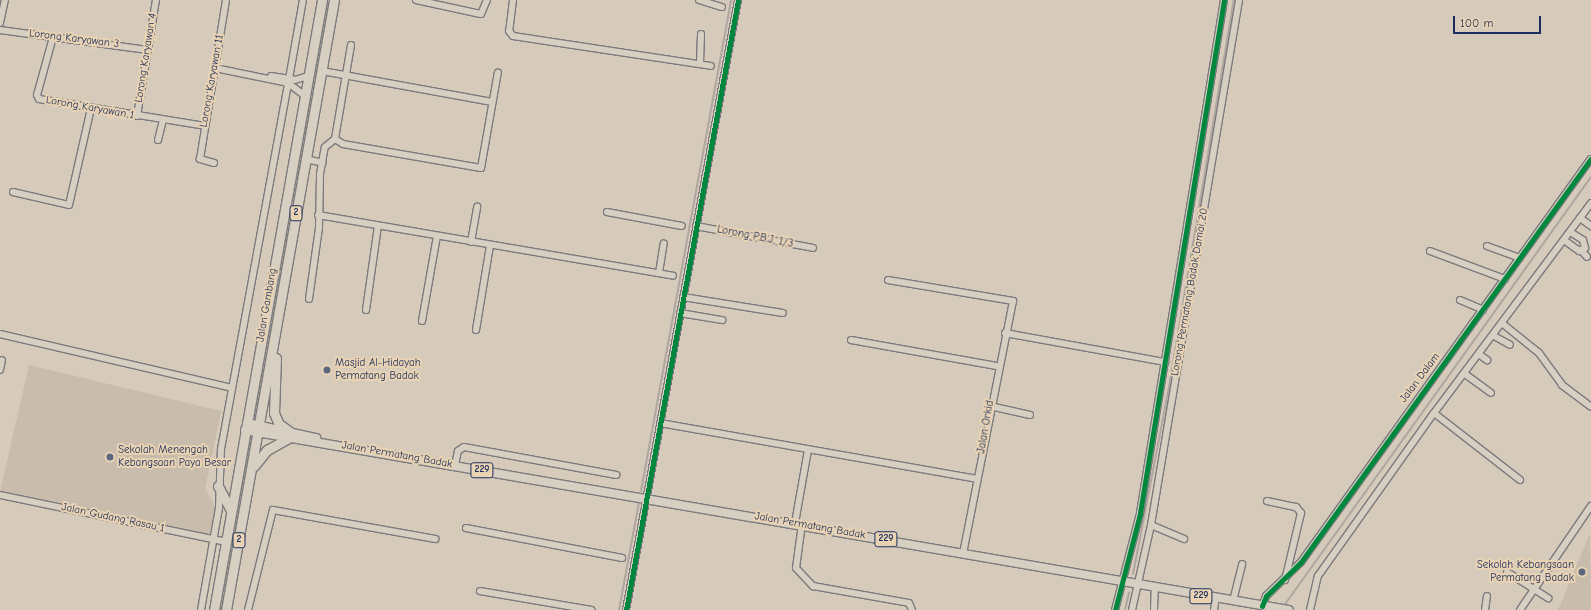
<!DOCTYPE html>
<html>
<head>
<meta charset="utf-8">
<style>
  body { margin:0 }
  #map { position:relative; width:1591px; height:610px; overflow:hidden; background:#d6cbbb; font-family:"Comic Neue",sans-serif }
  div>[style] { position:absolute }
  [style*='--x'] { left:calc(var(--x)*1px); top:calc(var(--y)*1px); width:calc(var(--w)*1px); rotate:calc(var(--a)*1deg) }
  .built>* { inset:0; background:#c9bcac }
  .green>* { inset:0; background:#c8bcac }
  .stream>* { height:2px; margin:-1px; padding:0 1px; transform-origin:1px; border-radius:1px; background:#afa6a0 }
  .roads { filter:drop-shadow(1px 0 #7b7a7c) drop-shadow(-1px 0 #7b7a7c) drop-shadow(0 1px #7b7a7c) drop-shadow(0 -1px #7b7a7c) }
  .minor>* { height:6px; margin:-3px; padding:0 3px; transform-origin:3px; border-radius:3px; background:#d8cfc3 }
  .major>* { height:8px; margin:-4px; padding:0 4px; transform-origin:4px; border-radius:4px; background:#d8cfc3 }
  .highway>* { height:9px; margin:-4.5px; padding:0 4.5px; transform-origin:4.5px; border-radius:4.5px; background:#d8cfc3 }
  .cycleway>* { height:5px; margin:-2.5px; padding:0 2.5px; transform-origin:2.5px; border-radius:2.5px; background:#00873e }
  .dots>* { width:11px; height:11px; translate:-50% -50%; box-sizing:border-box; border:2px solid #ead3b2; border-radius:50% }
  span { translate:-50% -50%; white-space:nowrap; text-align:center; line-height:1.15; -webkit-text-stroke:4px #ead3b2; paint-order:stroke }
  .shield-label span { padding:1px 3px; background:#ead3b2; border:1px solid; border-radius:3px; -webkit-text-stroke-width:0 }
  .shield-label { font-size:10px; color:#1b2f5e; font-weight:700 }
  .street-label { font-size:11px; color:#1b2f5e }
  .poi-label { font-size:11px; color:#1b2f5e }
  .left { translate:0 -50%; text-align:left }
  .right { translate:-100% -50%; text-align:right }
  .scale { position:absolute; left:1453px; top:16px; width:88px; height:18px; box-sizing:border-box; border:2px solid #1b2f5e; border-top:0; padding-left:5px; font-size:12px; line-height:14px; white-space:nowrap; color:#1b2f5e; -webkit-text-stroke:3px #ead3b2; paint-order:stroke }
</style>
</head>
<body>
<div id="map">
  <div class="built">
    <div style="clip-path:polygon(29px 365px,221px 411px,205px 488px,217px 510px,174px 529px,0 492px)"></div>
    <div style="clip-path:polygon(1590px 533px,1591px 610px,1558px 610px)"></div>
  </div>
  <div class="green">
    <div style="clip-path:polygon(160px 415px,218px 425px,205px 488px,217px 510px,210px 536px,119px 516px,131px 480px,143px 482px)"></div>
  </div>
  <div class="stream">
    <div style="--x:641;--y:491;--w:499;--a:-79.6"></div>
    <div style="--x:1133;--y:574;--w:197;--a:-79.1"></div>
    <div style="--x:1170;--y:381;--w:386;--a:-80.5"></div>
    <div style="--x:1283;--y:607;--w:529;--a:-54.39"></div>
    <div style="--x:619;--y:610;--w:110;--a:-79.5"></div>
    <div style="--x:1125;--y:610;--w:18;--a:-77"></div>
  </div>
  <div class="roads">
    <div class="minor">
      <div style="--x:416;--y:0;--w:66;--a:12.2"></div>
      <div style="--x:481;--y:14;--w:15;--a:-67"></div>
      <div style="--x:513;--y:0;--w:31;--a:97"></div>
      <div style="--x:509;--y:31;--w:6;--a:51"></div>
      <div style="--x:513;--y:36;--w:200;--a:8.6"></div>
      <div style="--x:699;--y:0;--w:24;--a:17"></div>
      <div style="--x:0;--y:23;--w:24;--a:-78"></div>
      <div style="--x:0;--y:30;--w:149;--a:7.7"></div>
      <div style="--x:53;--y:37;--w:60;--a:105.4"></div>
      <div style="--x:37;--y:95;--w:4;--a:63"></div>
      <div style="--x:39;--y:99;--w:168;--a:9.2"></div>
      <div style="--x:351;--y:45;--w:95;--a:99.7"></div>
      <div style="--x:335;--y:139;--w:9;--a:32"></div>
      <div style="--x:343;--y:144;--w:140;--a:9.9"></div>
      <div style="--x:481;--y:168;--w:97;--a:-80"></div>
      <div style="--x:700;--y:63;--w:29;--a:-88"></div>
      <div style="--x:215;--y:68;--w:75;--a:11.6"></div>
      <div style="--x:288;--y:83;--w:20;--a:37"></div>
      <div style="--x:322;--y:71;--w:173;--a:10.3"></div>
      <div style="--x:271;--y:76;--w:24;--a:9"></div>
      <div style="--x:295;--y:80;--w:14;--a:-17"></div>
      <div style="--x:289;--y:79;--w:80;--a:-80"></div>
      <div style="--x:137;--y:116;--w:118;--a:-80.7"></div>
      <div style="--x:158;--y:140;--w:21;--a:-76"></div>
      <div style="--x:306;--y:159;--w:17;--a:13"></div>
      <div style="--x:214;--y:163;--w:15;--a:-164"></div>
      <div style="--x:200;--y:159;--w:161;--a:-80.7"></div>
      <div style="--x:13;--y:192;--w:57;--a:13.1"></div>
      <div style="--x:69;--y:205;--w:99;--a:-77.2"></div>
      <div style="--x:607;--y:212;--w:76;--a:10.6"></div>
      <div style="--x:318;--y:215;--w:360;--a:9.7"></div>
      <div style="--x:1580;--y:218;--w:14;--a:36"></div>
      <div style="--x:696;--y:226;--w:119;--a:10.6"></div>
      <div style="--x:1564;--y:240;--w:19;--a:36"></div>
      <div style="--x:1579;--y:251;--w:7;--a:-27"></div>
      <div style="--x:1585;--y:248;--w:8;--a:-104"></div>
      <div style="--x:1583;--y:240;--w:15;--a:-148"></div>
      <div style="--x:471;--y:242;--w:36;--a:-80"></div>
      <div style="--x:1487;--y:246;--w:35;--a:20"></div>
      <div style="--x:1581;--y:250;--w:9;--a:49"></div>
      <div style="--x:1430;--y:251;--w:80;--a:20.5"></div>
      <div style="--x:659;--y:273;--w:30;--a:-81"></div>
      <div style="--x:888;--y:280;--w:127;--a:9.5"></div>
      <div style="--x:1013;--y:301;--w:257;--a:101.2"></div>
      <div style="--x:683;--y:297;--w:101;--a:9.1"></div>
      <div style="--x:309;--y:299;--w:72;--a:-82"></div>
      <div style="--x:319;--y:228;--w:54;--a:-88.9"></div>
      <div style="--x:320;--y:174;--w:27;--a:-80"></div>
      <div style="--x:325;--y:147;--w:13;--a:-39"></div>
      <div style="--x:1460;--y:300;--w:25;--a:23"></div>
      <div style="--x:366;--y:310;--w:85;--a:-81.9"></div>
      <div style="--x:680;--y:313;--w:43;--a:9.5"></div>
      <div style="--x:422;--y:321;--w:86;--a:-80"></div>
      <div style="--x:1503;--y:324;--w:46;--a:38.9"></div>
      <div style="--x:1539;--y:353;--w:39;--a:54"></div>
      <div style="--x:1562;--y:385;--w:36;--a:37"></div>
      <div style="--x:476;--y:330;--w:86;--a:-80.6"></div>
      <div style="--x:1005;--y:333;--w:163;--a:10.3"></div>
      <div style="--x:0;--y:334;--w:238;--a:13.1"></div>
      <div style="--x:1494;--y:336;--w:18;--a:29"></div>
      <div style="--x:851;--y:340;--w:148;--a:10.1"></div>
      <div style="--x:1480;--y:355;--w:9;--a:36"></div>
      <div style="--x:0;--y:370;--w:10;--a:-79"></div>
      <div style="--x:1465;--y:374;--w:32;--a:36"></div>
      <div style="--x:990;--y:406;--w:41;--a:12.7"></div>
      <div style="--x:1434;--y:413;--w:109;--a:37.9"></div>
      <div style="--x:660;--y:423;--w:322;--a:10"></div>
      <div style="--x:455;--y:465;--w:14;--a:-78"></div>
      <div style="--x:458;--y:451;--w:7;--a:-34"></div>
      <div style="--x:464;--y:447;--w:155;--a:10.4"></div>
      <div style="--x:0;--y:495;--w:231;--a:11.7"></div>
      <div style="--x:1267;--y:501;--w:30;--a:12"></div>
      <div style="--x:1296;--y:507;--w:8;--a:50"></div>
      <div style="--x:1301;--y:513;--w:69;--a:103.4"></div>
      <div style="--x:795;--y:523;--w:74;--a:-79.9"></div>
      <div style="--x:802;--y:524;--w:44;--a:97.8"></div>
      <div style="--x:796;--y:568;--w:25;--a:47"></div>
      <div style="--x:813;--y:586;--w:97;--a:10"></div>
      <div style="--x:909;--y:603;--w:8;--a:67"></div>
      <div style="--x:1151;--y:525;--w:36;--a:23"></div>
      <div style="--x:466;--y:528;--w:159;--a:10.9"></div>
      <div style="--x:1507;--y:572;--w:49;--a:32.4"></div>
      <div style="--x:480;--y:591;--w:113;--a:9.7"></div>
      <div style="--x:1233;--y:601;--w:38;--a:-76"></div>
      <div style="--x:1262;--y:606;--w:11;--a:-68"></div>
      <div style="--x:1266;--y:596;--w:49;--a:-44.2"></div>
      <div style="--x:1301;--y:562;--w:496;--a:-54.3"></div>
      <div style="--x:201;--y:610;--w:104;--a:-80"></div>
      <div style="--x:219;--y:508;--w:59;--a:-88.1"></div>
      <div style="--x:221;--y:449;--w:372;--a:-79.6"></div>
      <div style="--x:248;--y:610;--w:103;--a:-76"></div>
      <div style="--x:273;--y:510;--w:165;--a:10.1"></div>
      <div style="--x:626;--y:610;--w:620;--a:-79.6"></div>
      <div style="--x:1115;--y:610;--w:100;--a:-75.5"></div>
      <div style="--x:1140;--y:513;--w:520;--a:-80.7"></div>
      <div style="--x:1132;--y:610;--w:87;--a:-77.4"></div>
      <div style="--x:1151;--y:525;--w:532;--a:-80.48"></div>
      <div style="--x:1154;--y:610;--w:23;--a:-88"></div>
      <div style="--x:1214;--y:610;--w:12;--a:-81"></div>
      <div style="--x:1310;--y:610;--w:35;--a:-77"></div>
      <div style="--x:1318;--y:576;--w:200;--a:-54.6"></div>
      <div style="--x:1434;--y:413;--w:262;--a:-53.2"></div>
      <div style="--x:1485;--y:610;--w:14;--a:-82"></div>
      <div style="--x:1520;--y:610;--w:126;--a:-55.7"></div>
    </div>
    <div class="major">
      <div style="--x:247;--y:423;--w:71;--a:12.3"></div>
      <div style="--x:245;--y:430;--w:1059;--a:9.78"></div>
    </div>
    <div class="highway">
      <div style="--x:276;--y:358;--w:55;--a:92.1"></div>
      <div style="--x:274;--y:413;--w:12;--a:66"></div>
      <div style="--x:279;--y:424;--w:14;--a:36"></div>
      <div style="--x:254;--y:466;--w:21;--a:-51"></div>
      <div style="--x:267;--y:450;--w:25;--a:-29"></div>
      <div style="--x:218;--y:486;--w:27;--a:62"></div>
      <div style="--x:214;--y:610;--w:619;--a:-79.96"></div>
      <div style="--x:226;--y:610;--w:619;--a:-79.96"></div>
    </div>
  </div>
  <div class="cycleway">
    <div style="--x:1262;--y:606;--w:11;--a:-68"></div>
    <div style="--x:1266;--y:596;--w:49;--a:-44.2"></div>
    <div style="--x:1301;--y:562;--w:496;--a:-54.3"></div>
    <div style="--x:626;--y:610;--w:620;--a:-79.6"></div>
    <div style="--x:1115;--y:610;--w:100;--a:-75.5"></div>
    <div style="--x:1140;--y:513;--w:520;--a:-80.7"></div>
  </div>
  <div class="dots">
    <div style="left:327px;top:370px;background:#5c667f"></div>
    <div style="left:110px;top:457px;background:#5c667f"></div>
    <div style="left:1582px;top:572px;background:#5c667f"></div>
  </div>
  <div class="shield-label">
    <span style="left:296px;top:213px">2</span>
    <span style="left:482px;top:470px">229</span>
    <span style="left:886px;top:539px">229</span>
    <span style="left:239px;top:540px">2</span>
    <span style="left:1201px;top:596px">229</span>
  </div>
  <div class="street-label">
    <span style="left:74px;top:39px;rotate:7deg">Lorong Karyawan 3</span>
    <span style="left:146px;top:58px;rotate:-81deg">Lorong Karyawan 4</span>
    <span style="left:212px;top:81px;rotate:-80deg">Lorong Karyawan 11</span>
    <span style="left:90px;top:108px;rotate:10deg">Lorong Karyawan 1</span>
    <span style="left:755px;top:237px;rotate:11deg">Lorong P.B.J. 1/3</span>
    <span style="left:1190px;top:292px;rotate:-80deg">Lorong Permatang Badak Damai 20</span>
    <span style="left:267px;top:305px;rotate:-80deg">Jalan Gambang</span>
    <span style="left:1420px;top:378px;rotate:-53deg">Jalan Dalam</span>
    <span style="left:986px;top:427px;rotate:-80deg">Jalan Orkid</span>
    <span style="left:397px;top:455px;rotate:10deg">Jalan Permatang Badak</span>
    <span style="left:113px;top:518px;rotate:12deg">Jalan Gudang Rasau 1</span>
    <span style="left:810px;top:526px;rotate:10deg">Jalan Permatang Badak</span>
  </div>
  <div class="poi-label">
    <span class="left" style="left:335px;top:370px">Masjid Al-Hidayah<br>Permatang Badak</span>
    <span class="left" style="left:118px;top:457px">Sekolah Menengah<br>Kebangsaan Paya Besar</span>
    <span class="right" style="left:1574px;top:572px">Sekolah Kebangsaan<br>Permatang Badak</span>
  </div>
  <div class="scale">100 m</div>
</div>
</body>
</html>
